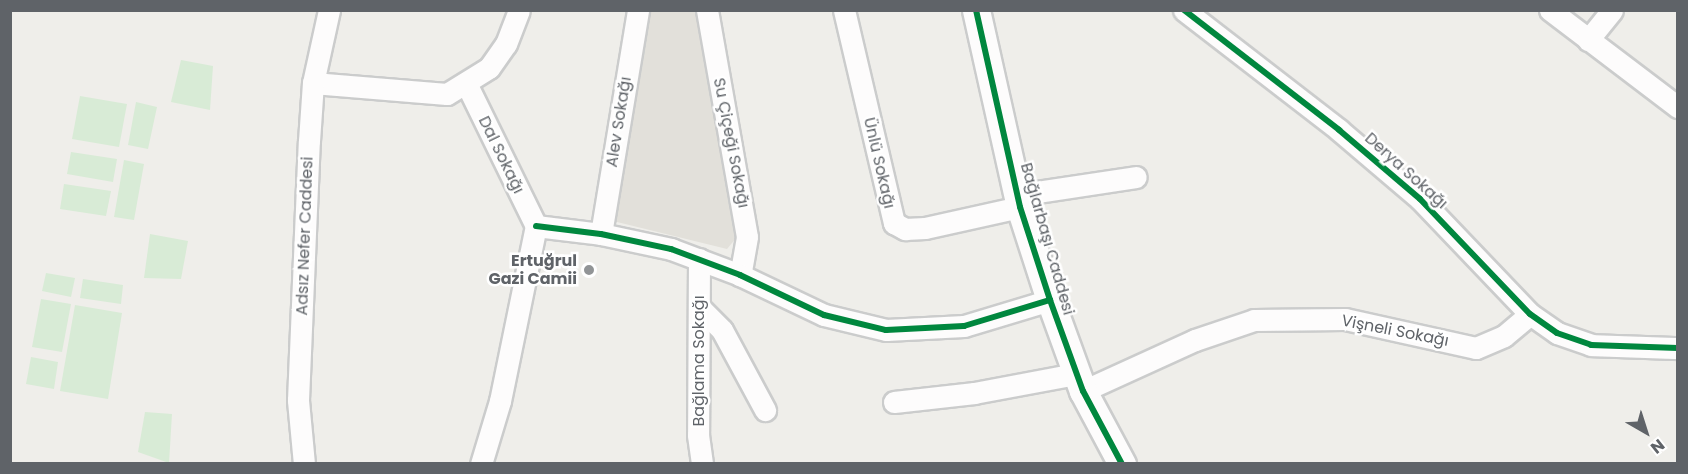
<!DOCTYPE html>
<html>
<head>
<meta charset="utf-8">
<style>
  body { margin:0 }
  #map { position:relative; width:1688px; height:474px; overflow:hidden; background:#efeeea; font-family:Poppins,sans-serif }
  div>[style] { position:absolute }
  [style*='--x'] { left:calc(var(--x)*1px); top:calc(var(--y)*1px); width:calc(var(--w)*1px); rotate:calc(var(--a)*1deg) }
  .education>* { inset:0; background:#e2e0da }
  .green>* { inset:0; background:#d8ebd6 }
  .roads { filter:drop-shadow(2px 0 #cbcccc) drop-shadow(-2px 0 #cbcccc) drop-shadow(0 2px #cbcccc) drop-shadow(0 -2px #cbcccc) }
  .minor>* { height:21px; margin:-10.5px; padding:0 10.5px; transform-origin:10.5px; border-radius:10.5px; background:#fdfcfc }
  .tertiary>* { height:27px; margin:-13.5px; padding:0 13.5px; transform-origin:13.5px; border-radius:13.5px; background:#fdfcfc }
  .cycleway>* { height:6px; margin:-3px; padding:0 3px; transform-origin:3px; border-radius:3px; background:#00873e }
  .dots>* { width:16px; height:16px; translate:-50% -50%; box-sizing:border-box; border:3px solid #fff; border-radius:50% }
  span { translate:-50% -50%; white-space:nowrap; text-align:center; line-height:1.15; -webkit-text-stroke:5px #fff; paint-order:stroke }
  .street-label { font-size:16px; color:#5f6368 }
  .poi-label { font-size:16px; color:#5f6368; font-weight:700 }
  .right { translate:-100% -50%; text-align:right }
  .frame { position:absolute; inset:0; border:12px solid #5f6368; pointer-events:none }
  .north { position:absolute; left:1616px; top:402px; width:60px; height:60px; -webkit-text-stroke:4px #fff; paint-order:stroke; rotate:141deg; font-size:16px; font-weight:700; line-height:24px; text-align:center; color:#5f6368 }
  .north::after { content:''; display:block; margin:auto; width:21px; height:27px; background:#5f6368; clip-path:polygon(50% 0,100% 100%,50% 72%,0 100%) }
</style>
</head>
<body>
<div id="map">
  <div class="education">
    <div style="clip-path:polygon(650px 11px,699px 11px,737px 237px,727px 249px,613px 221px)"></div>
  </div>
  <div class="green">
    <div style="clip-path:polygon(181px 60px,213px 66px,210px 110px,171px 102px)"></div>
    <div style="clip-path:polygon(80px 96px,127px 104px,119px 147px,72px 139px)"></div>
    <div style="clip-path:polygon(136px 102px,157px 107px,148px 149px,128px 145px)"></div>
    <div style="clip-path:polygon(71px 152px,117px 159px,113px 182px,67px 174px)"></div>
    <div style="clip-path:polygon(124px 160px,144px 164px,134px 220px,114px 217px)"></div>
    <div style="clip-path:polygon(64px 184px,111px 191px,106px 216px,60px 209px)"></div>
    <div style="clip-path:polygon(150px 234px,188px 241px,181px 279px,144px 278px)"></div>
    <div style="clip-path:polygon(46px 273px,75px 278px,71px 297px,42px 291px)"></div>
    <div style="clip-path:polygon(83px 279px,123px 285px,121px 304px,80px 298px)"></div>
    <div style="clip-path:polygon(41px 299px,71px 304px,62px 352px,32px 347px)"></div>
    <div style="clip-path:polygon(75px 305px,122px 313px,108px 399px,60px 391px)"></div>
    <div style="clip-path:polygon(31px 357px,58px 362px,54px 389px,26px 384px)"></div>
    <div style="clip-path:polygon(145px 412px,172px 414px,169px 463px,138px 452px)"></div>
  </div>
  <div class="roads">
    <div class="minor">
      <div style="--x:707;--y:10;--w:230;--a:80"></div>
      <div style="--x:747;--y:237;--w:39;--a:100"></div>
      <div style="--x:844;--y:10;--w:219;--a:76.8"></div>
      <div style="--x:894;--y:223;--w:13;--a:29"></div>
      <div style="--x:905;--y:229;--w:20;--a:-3"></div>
      <div style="--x:925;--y:228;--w:97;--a:-12.5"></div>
      <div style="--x:1184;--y:10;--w:196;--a:37.7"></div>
      <div style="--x:1339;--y:130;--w:106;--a:40.4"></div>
      <div style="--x:1420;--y:199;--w:159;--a:46.3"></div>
      <div style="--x:1530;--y:314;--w:33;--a:35"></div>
      <div style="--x:1557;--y:333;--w:36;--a:19"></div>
      <div style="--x:1591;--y:345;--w:87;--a:2"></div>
      <div style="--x:1550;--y:10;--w:161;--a:37.2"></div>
      <div style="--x:1588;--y:40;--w:38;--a:-51"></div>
      <div style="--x:313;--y:83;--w:134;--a:4.7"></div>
      <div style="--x:447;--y:94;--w:49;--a:-31.8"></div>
      <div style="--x:489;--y:68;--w:29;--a:-55"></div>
      <div style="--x:506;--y:44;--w:36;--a:-69"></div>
      <div style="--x:466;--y:83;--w:159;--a:63.9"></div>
      <div style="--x:1017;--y:195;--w:120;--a:-8.6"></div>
      <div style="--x:536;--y:226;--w:65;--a:7"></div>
      <div style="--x:601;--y:234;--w:72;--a:12.1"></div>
      <div style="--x:671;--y:249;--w:74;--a:20.6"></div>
      <div style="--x:740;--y:275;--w:93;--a:25.5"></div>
      <div style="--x:824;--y:315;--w:64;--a:13.6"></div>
      <div style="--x:886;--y:330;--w:78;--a:-2.9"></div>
      <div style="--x:964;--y:326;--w:90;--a:-16.8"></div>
      <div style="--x:601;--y:234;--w:227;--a:-80.6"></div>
      <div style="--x:699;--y:259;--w:176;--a:90.3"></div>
      <div style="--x:698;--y:435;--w:29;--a:82"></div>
      <div style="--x:700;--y:308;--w:31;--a:45"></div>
      <div style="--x:722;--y:330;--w:91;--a:61.7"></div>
      <div style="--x:1083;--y:391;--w:123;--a:-24.5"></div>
      <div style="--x:1195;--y:340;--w:62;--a:-18.7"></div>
      <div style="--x:1254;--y:320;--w:91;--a:-0.6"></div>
      <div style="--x:1345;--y:319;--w:134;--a:12.5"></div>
      <div style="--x:1476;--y:348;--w:30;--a:-23"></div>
      <div style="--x:1504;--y:336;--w:34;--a:-40"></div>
      <div style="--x:894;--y:402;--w:81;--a:-6.4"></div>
      <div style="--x:974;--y:393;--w:104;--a:-10.6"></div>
      <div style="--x:304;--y:464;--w:64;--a:-95.4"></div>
      <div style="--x:298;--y:400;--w:259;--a:-87.6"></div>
      <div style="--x:309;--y:141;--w:58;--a:-86.1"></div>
      <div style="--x:313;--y:83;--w:75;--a:-77.6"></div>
      <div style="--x:481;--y:464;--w:66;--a:-73.2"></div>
      <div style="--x:500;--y:401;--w:179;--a:-78.4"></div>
    </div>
    <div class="tertiary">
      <div style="--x:976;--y:10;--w:202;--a:77.4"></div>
      <div style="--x:1020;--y:207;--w:98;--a:72.1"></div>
      <div style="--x:1050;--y:300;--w:97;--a:70.1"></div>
      <div style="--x:1083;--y:391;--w:83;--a:61.9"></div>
    </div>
  </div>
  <div class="cycleway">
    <div style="--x:976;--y:10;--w:202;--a:77.4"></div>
    <div style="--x:1020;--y:207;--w:98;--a:72.1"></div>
    <div style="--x:1050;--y:300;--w:97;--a:70.1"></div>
    <div style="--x:1083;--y:391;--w:83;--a:61.9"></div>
    <div style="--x:1184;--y:10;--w:196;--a:37.7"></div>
    <div style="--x:1339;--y:130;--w:106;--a:40.4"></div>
    <div style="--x:1420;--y:199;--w:159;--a:46.3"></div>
    <div style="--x:1530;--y:314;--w:33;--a:35"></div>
    <div style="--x:1557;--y:333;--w:36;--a:19"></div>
    <div style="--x:1591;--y:345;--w:87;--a:2"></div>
    <div style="--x:536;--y:226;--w:65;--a:7"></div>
    <div style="--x:601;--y:234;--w:72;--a:12.1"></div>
    <div style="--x:671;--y:249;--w:74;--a:20.6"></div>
    <div style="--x:740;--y:275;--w:93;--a:25.5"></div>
    <div style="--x:824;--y:315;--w:64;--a:13.6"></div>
    <div style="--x:886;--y:330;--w:78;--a:-2.9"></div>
    <div style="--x:964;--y:326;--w:90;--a:-16.8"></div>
  </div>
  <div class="dots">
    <div style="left:589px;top:270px;background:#919496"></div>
  </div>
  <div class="street-label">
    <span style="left:619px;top:122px;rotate:-81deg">Alev Sokağı</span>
    <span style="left:731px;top:143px;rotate:79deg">Su Çiçeği Sokağı</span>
    <span style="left:501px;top:155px;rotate:64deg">Dal Sokağı</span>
    <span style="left:879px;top:163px;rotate:77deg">Ünlü Sokağı</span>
    <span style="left:1406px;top:171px;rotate:42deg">Derya Sokağı</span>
    <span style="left:305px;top:236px;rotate:-88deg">Adsız Nefer Caddesi</span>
    <span style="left:1047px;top:239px;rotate:74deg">Bağlarbaşı Caddesi</span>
    <span style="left:1395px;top:331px;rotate:11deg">Vişneli Sokağı</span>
    <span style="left:699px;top:361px;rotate:-90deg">Bağlama Sokağı</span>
  </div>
  <div class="poi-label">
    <span class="right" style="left:577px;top:270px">Ertuğrul<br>Gazi Camii</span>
  </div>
  <div class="frame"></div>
  <div class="north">N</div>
</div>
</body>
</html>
